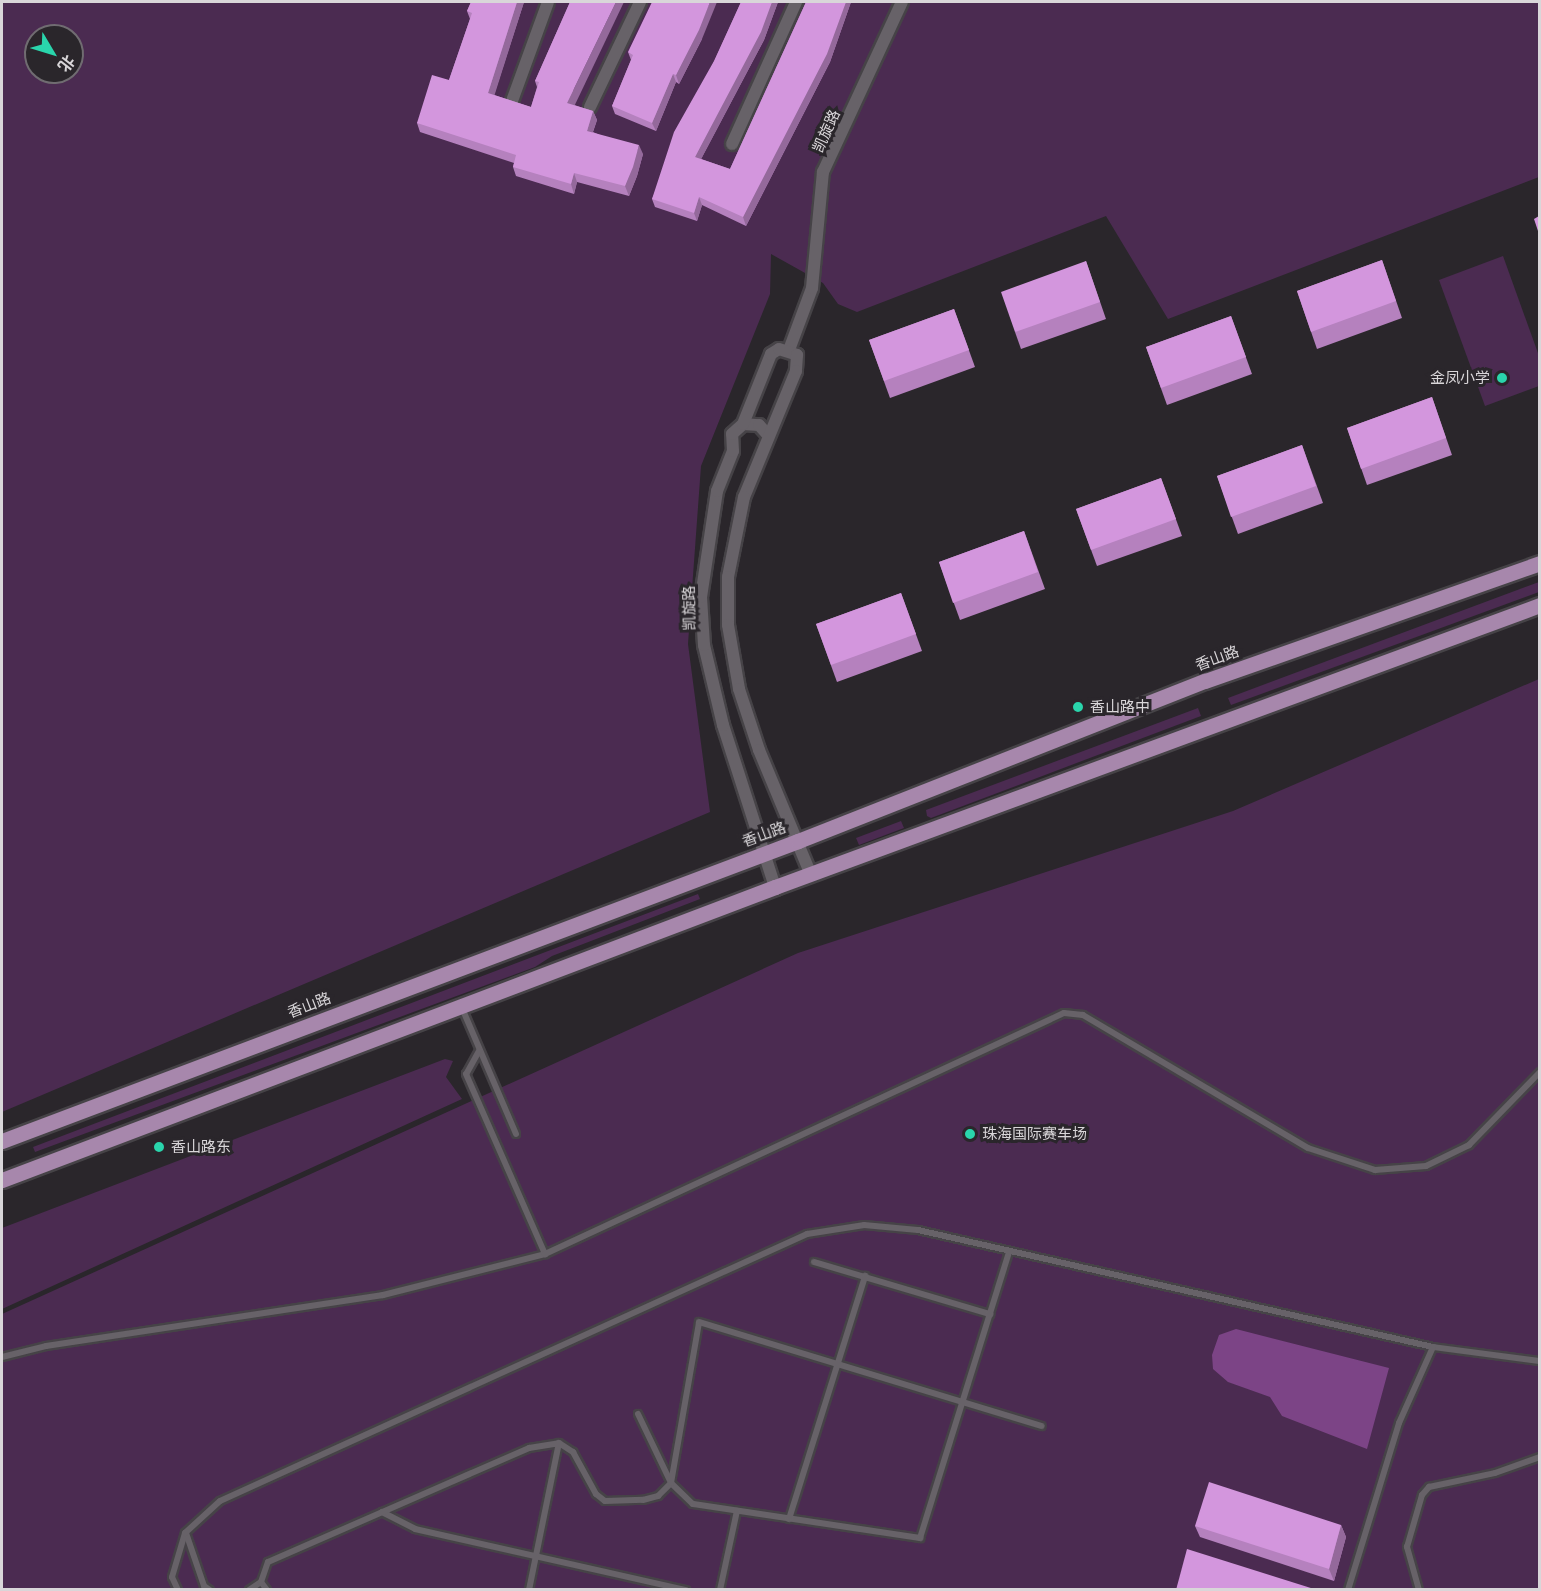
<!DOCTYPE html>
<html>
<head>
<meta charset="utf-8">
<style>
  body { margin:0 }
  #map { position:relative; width:1541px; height:1591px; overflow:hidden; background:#2a262b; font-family:"Titillium Web","Noto Sans SC",sans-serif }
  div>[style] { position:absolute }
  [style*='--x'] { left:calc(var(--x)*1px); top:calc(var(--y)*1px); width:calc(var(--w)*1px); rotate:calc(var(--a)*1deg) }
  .green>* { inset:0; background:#4b2b51 }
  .water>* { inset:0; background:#7c4486 }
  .roads { filter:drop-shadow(2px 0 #464347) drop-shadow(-2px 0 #464347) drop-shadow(0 2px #464347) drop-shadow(0 -2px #464347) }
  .service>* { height:6px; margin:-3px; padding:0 3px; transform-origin:3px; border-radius:3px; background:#676268 }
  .minor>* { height:12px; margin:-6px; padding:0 6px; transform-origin:6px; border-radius:6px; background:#676268 }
  .primary>* { height:15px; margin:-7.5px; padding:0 7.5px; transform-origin:7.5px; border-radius:7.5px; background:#a787ac }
  .wall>* { inset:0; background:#b581be }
  .shaded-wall>* { inset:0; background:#94699b }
  .building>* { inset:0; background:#d396dd }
  .dots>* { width:16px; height:16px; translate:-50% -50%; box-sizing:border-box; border:3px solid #2a262b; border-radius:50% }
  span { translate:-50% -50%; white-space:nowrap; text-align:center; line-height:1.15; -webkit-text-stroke:6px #2a262b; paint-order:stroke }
  .street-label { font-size:15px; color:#d9d6d9 }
  .poi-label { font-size:15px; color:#d9d6d9 }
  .right { translate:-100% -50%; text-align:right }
  .left { translate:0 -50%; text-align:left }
  .frame { position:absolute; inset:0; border:3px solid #d9d6d9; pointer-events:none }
  .north { position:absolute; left:24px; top:24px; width:60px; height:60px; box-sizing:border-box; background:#2a262b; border:2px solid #706c71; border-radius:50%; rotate:128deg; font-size:16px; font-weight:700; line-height:24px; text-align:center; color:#d9d6d9 }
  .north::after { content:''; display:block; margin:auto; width:21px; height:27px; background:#2ad5ac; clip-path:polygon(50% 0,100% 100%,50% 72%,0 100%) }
</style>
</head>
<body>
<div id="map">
  <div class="green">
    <div style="clip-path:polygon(evenodd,2px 2px,1539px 2px,1539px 177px,1168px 319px,1106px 216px,857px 312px,838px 304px,823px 283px,771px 254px,770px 294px,701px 466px,688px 644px,710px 812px,2px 1112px,2px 2px,36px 36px,72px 36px,72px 72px,36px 72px,36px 36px)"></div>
    <div style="clip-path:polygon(1503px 256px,1539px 356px,1539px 386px,1485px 406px,1439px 280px)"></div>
    <div style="clip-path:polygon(1539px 582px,1539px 592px,1231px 705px,1228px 698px)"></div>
    <div style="clip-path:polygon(1539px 679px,1539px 1589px,2px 1589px,2px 1314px,798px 953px,1233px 811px)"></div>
    <div style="clip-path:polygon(1198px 708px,1201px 716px,931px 818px,927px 816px,926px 810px)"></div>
    <div style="clip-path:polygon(901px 821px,904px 828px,859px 845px,856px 838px)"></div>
    <div style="clip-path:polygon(698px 894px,700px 899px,552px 956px,535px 967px,35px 1152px,33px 1147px)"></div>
    <div style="clip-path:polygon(445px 1059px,453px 1061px,446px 1077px,462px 1099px,2px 1309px,2px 1228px)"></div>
  </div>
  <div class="water">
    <div style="clip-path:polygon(1236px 1329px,1389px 1368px,1367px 1449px,1282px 1416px,1270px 1397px,1228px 1382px,1213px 1369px,1212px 1355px,1219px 1335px)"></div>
  </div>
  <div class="roads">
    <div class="service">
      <div style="--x:462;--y:1008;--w:137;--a:66.8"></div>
      <div style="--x:479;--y:1051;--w:26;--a:119"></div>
      <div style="--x:466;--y:1074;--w:197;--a:66.3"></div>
      <div style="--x:814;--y:1262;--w:184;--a:16.5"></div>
      <div style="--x:2;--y:1357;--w:45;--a:-14"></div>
      <div style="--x:46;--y:1346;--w:341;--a:-8.6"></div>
      <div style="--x:383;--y:1295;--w:167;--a:-14.2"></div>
      <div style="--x:545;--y:1254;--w:572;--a:-24.91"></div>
      <div style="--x:1064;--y:1013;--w:19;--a:6"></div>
      <div style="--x:1083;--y:1015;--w:261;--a:30.6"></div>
      <div style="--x:1308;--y:1148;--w:71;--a:18.2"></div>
      <div style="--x:1375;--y:1170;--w:51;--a:-4.5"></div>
      <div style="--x:1426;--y:1166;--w:48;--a:-26"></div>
      <div style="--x:1469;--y:1145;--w:102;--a:-45.8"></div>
      <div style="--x:638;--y:1414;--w:76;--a:64.4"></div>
      <div style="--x:671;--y:1483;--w:30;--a:44"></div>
      <div style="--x:693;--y:1504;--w:230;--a:8.5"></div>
      <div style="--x:920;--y:1538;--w:299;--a:-72.7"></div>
      <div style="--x:382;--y:1512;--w:37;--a:27"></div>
      <div style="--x:415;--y:1529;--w:278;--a:12.7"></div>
      <div style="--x:789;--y:1519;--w:255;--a:-72.6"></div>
      <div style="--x:186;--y:1533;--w:56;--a:71.2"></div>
      <div style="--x:204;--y:1586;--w:7;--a:34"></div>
      <div style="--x:178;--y:1590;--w:14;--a:-115"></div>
      <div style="--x:172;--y:1577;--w:46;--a:-73.5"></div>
      <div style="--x:185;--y:1533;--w:47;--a:-42.4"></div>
      <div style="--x:220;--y:1501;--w:645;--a:-24.46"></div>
      <div style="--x:807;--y:1234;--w:58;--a:-9"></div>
      <div style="--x:864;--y:1225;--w:54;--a:5.3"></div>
      <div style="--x:918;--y:1230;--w:528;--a:12.8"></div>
      <div style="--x:1433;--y:1347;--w:108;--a:7.5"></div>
      <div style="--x:249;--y:1590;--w:14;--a:-34"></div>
      <div style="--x:267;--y:1590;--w:10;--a:-127"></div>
      <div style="--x:261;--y:1582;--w:21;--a:-71"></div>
      <div style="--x:268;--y:1562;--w:285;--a:-23.6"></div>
      <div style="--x:529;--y:1448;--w:30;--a:-9"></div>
      <div style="--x:559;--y:1443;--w:17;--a:33"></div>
      <div style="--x:573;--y:1452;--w:48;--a:61.3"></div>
      <div style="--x:596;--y:1494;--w:11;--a:38"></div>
      <div style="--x:605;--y:1501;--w:38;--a:-2"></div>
      <div style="--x:643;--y:1500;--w:16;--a:-15"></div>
      <div style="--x:658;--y:1496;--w:18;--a:-45"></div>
      <div style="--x:671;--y:1483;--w:163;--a:-80.1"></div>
      <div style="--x:699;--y:1322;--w:358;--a:16.9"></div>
      <div style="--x:529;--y:1590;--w:150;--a:-78.5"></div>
      <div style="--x:720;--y:1590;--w:81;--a:-77.9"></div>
      <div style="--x:1348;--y:1590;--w:175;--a:-73"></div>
      <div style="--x:1399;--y:1423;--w:83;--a:-65.9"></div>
      <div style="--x:1419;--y:1590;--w:45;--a:-105.6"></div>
      <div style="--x:1407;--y:1547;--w:54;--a:-73.9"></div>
      <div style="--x:1422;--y:1495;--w:11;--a:-49"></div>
      <div style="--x:1429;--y:1487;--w:67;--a:-12"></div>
      <div style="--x:1495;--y:1473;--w:48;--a:-19.6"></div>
    </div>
    <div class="minor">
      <div style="--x:512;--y:101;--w:105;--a:-70"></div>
      <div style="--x:590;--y:107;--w:116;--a:-64.5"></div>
      <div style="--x:732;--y:144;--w:156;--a:-65.7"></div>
      <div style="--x:789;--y:350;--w:66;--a:-69.6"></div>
      <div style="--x:812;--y:288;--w:117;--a:-84.6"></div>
      <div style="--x:823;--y:172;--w:187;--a:-65.1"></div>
      <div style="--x:743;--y:424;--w:16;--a:4"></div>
      <div style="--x:759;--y:425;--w:12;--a:48"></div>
      <div style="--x:775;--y:887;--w:170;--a:-107.8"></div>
      <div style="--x:723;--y:725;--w:82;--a:-103.4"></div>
      <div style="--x:704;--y:645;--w:48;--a:-93.6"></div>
      <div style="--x:701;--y:597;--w:107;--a:-81.4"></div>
      <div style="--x:717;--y:491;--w:43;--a:-68.2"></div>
      <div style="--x:733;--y:451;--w:17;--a:-93"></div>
      <div style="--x:732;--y:434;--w:15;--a:-42"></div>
      <div style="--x:743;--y:424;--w:75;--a:-68.2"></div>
      <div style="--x:771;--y:354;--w:9;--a:-32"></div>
      <div style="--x:779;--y:349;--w:19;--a:18"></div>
      <div style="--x:797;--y:355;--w:16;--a:94"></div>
      <div style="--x:796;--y:371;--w:136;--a:112.4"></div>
      <div style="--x:744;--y:497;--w:82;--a:101.3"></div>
      <div style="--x:728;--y:577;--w:48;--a:90"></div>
      <div style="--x:728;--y:625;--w:65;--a:80.2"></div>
      <div style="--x:739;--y:689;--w:64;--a:71.8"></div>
      <div style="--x:759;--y:750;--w:135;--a:67.4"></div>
    </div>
    <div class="primary">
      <div style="--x:2;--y:1141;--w:851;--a:-20.65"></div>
      <div style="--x:798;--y:841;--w:437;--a:-21.5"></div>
      <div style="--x:1205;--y:681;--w:355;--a:-19.4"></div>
      <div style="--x:2;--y:1180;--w:827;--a:-20.76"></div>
      <div style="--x:775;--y:887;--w:815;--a:-20.24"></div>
    </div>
  </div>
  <div class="wall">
    <div style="clip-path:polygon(471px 2px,524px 2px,494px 95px,531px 107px,537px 87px,535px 81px,570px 2px,574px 105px,593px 111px,597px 120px,593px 132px,643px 154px,637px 176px,629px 196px,577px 182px,574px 194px,516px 176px,513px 167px,514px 163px,420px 132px,417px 123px,449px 80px,470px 19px,467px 11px)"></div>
    <div style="clip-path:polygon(741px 2px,778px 2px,764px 40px,701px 159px,730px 169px,806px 2px,851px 2px,830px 62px,746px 226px,702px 205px,697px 221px,655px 207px,652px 199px)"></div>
    <div style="clip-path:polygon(702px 39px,679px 84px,676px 82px,656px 131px,615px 114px,612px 106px,631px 60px,628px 52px)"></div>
    <div style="clip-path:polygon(1382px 260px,1402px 318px,1317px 349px,1297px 291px)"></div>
    <div style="clip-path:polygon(1086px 261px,1106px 319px,1021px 349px,1015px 332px)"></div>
    <div style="clip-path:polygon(954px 309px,975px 367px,890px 398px,869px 340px)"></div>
    <div style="clip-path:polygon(1231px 316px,1252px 374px,1167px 405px,1146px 347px)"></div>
    <div style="clip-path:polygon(1432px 397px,1452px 455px,1367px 485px,1347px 428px)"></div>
    <div style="clip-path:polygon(1302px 445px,1323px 503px,1238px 534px,1217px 476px)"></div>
    <div style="clip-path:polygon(1161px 478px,1182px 536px,1097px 566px,1076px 509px)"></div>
    <div style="clip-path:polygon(1024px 531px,1045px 589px,960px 620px,939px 562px)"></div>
    <div style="clip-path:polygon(901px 593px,922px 651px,837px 682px,816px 624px)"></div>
    <div style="clip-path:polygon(1341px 1525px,1346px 1537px,1334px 1581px,1200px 1537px,1195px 1526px)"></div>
  </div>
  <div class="shaded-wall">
    <div style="clip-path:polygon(517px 2px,524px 2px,492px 103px,488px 93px)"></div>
    <div style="clip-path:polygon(616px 2px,624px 2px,571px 113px,567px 103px)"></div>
    <div style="clip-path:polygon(710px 2px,717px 2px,702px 39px,679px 84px,676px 75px)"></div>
    <div style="clip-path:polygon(772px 2px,778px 2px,764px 40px,698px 165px,695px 157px)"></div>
    <div style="clip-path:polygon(846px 2px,851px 2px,830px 62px,746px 226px,743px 217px)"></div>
    <div style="clip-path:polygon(673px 74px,676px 82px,656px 131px,652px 123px)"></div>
    <div style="clip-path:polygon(593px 111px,597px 120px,590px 140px,587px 131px)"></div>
    <div style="clip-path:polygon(639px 145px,643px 154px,637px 176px,629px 196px,625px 186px)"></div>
    <div style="clip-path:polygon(574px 173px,577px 182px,574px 194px,571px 184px)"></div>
    <div style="clip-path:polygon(699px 197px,702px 205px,697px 221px,694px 213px)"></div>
    <div style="clip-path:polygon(1341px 1525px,1346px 1537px,1334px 1581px,1329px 1569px)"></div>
  </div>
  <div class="building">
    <div style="clip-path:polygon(471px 2px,517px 2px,488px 93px,531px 107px,539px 82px,535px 81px,570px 2px,616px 2px,567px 103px,593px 111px,587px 131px,639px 145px,633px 167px,625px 186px,574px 173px,571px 184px,513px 167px,516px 155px,417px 123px,432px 75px,449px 80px,472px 13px,467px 11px)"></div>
    <div style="clip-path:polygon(652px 2px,710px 2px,699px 30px,676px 75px,673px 74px,652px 123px,612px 106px,633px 55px,628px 52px)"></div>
    <div style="clip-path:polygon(741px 2px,772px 2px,761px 32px,695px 157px,730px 169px,806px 2px,846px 2px,827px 54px,743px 217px,699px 197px,694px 213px,652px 199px,674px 132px,714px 61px)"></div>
    <div style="clip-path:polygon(1539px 216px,1539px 234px,1534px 219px)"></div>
    <div style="clip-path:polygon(1382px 260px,1396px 301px,1311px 332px,1297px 291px)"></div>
    <div style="clip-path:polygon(1086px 261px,1100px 302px,1015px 332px,1001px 292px)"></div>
    <div style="clip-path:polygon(954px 309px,969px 350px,884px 381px,869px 340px)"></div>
    <div style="clip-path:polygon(1231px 316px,1246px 357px,1161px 388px,1146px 347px)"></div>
    <div style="clip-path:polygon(1432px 397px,1446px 438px,1361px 469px,1347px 428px)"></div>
    <div style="clip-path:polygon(1302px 445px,1316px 486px,1231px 517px,1217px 476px)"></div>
    <div style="clip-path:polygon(1161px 478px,1176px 519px,1091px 550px,1076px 509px)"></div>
    <div style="clip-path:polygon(1024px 531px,1038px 572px,953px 603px,939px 562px)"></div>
    <div style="clip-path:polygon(901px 593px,916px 634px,831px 665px,816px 624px)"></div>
    <div style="clip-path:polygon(1209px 1482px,1341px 1525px,1329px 1569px,1195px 1526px)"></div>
    <div style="clip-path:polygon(1187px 1549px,1314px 1589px,1176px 1590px)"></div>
  </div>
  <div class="dots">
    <div style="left:1502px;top:378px;background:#2ad5ac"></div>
    <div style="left:1078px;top:707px;background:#2ad5ac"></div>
    <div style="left:970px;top:1134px;background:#2ad5ac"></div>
    <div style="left:159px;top:1147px;background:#2ad5ac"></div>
  </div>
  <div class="street-label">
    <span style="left:826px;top:131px;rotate:-66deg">凯旋路</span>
    <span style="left:689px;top:608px;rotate:-91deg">凯旋路</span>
    <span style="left:1217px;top:658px;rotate:-20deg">香山路</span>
    <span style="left:764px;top:834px;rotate:-20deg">香山路</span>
    <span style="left:309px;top:1005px;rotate:-21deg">香山路</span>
  </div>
  <div class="poi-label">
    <span class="right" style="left:1490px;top:378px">金凤小学</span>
    <span class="left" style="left:1090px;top:707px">香山路中</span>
    <span class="left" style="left:982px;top:1134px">珠海国际赛车场</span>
    <span class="left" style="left:171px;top:1147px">香山路东</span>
  </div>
  <div class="frame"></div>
  <div class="north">北</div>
</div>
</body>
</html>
